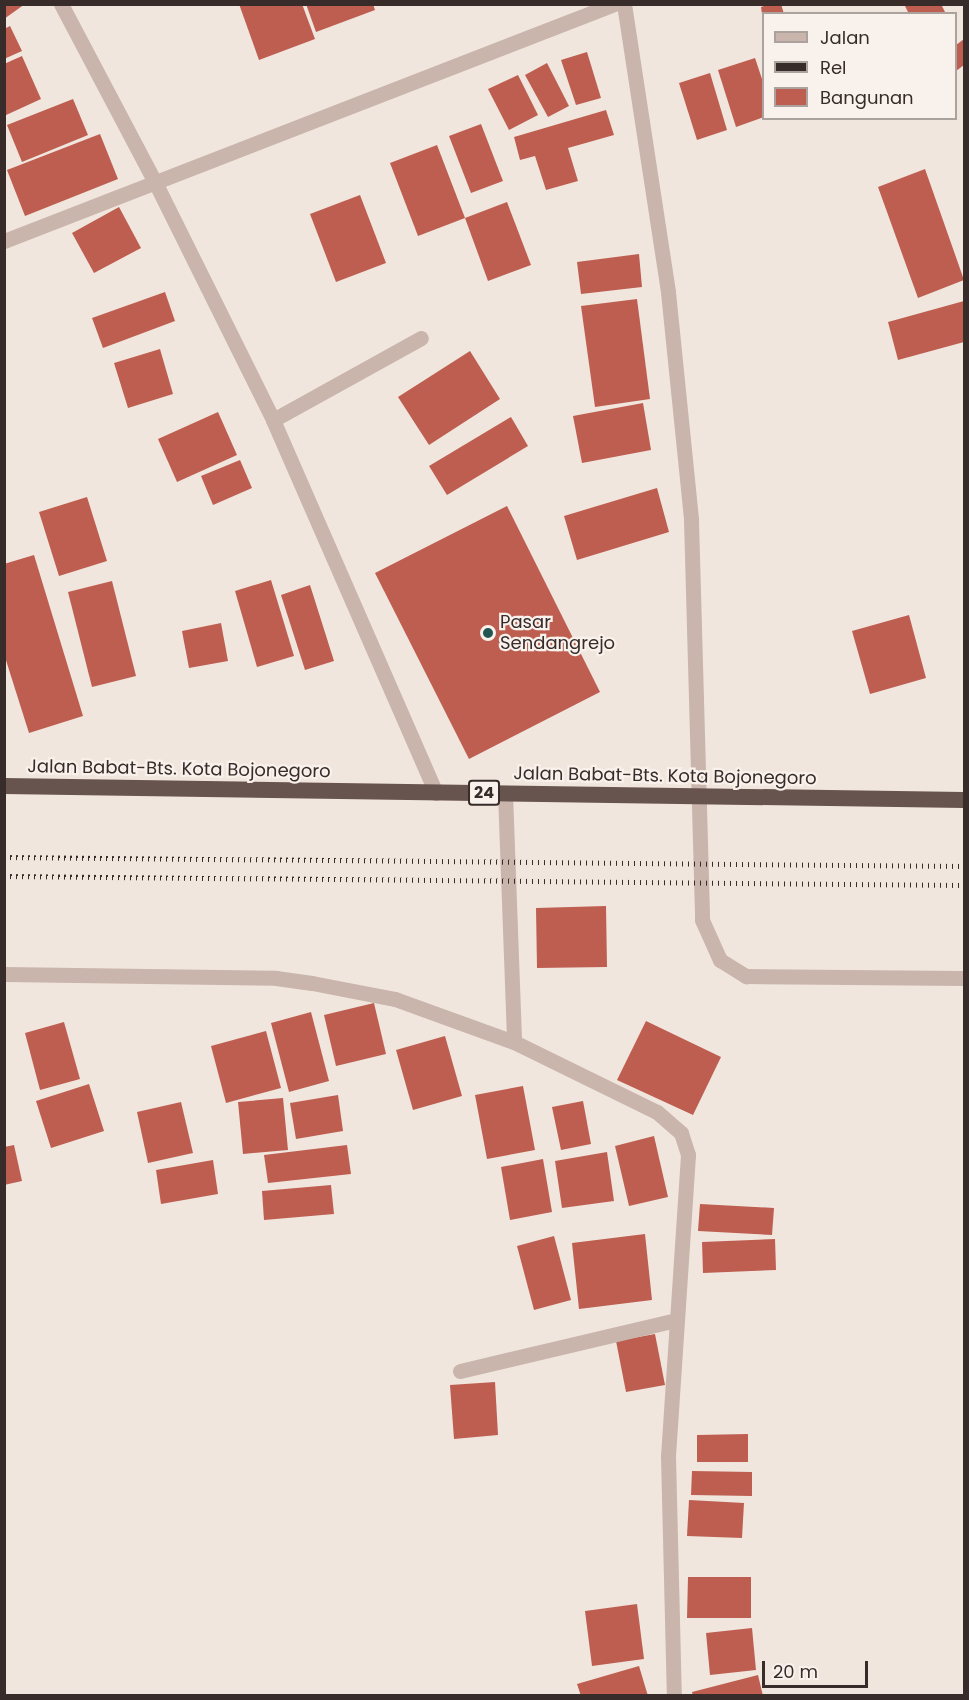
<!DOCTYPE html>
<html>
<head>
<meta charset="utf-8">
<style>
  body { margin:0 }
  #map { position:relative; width:969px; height:1700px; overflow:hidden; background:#f1e6de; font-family:Poppins,sans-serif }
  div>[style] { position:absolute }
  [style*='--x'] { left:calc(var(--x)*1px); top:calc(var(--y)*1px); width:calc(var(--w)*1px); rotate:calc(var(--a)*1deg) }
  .building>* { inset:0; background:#be5e50 }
  .minor>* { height:15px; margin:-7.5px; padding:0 7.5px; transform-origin:7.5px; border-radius:7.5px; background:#c9b5ab }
  .trunk>* { height:16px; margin:-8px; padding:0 8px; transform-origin:8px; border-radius:8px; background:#68544e }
  .rail>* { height:4.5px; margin-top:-2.25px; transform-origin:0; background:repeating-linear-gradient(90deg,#372c2a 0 1.5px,transparent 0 6px) }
  .dots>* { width:16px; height:16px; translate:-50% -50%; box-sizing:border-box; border:3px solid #f9f1eb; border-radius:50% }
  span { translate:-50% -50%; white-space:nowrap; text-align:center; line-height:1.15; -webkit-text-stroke:4.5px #f9f1eb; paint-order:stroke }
  .shield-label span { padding:2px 4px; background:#f9f1eb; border:2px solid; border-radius:4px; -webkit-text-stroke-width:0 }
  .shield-label { font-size:16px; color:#372c2a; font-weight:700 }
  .poi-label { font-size:18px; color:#372c2a }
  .left { translate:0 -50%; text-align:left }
  .street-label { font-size:18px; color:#372c2a }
  .frame { position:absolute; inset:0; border:6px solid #372c2a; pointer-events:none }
  .legend { position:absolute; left:762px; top:12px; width:195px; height:108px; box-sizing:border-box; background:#f9f1eb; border:2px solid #aba29e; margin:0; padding:8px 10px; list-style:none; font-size:18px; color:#372c2a }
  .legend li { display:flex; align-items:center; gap:12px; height:30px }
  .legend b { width:30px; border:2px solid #aba29e }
  .scale { position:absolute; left:762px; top:1661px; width:106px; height:27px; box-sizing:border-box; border:3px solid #372c2a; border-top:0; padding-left:8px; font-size:18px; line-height:21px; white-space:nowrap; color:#372c2a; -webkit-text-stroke:4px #f9f1eb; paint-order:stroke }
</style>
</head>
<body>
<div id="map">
  <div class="building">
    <div style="clip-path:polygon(4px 4px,25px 4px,4px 19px)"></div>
    <div style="clip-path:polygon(239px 4px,302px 4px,315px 39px,259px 60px)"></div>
    <div style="clip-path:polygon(306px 4px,373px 4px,375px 10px,316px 32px)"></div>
    <div style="clip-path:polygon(769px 4px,781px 4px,784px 14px,762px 14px,761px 7px)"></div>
    <div style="clip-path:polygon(904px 4px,941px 4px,946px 14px,909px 14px)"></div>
    <div style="clip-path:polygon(10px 26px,22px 51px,4px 59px,4px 29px)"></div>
    <div style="clip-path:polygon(964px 39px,964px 65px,956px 71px,956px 45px)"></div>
    <div style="clip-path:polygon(587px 52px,601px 98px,576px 105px,561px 60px)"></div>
    <div style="clip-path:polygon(22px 56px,41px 99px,4px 116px,4px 64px)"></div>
    <div style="clip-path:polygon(755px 58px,764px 85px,764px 117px,736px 127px,718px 70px)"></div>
    <div style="clip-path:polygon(547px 63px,569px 106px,548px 117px,525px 75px)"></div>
    <div style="clip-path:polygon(710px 73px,727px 130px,697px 140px,679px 83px)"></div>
    <div style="clip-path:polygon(518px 75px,538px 115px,509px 130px,488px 89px)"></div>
    <div style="clip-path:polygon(73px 99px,88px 135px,22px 162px,7px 125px)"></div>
    <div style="clip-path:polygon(606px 110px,614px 135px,568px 148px,578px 181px,546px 190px,535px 156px,520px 160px,514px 137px)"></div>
    <div style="clip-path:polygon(481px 124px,503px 181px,471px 193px,449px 136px)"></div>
    <div style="clip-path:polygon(100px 134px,118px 179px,25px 216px,7px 170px)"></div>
    <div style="clip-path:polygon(437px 145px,465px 218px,418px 236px,390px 163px)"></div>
    <div style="clip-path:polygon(925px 169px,964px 280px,918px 298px,878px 187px)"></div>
    <div style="clip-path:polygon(360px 195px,386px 263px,336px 282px,310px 214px)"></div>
    <div style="clip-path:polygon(507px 202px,531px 265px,488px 281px,465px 218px)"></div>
    <div style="clip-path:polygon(119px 207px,141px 248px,94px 273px,72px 233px)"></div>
    <div style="clip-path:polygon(639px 254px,642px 287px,581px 294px,577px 262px)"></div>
    <div style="clip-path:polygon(165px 292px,175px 321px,103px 348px,92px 318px)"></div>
    <div style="clip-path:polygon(637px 299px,650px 399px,595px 407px,581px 306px)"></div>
    <div style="clip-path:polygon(964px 301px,964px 342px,898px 360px,888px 322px)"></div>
    <div style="clip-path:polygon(160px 349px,173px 394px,128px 408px,114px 363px)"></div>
    <div style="clip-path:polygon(470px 351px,500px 399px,429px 445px,398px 397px)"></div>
    <div style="clip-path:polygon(643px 403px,651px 450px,582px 463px,573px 416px)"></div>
    <div style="clip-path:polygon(218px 412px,237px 455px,177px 482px,158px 439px)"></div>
    <div style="clip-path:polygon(511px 417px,528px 446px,447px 495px,429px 466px)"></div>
    <div style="clip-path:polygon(240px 460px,252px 488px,213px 505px,201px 476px)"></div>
    <div style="clip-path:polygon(657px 488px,669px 532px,577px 560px,564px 516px)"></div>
    <div style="clip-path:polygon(87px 497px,107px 561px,59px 576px,39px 512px)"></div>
    <div style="clip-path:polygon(507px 506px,600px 692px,469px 759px,375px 573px)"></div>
    <div style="clip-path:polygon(34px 555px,83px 716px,29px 733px,4px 654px,4px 564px)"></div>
    <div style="clip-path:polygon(271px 580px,294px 656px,257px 667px,235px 591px)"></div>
    <div style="clip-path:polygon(112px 581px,136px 676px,92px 687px,68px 592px)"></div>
    <div style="clip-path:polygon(310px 585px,334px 661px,305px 670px,281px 595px)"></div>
    <div style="clip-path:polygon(909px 615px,926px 678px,870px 694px,852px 631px)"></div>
    <div style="clip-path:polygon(221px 623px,228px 661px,189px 668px,182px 631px)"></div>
    <div style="clip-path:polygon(606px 906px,607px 967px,537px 968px,536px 908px)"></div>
    <div style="clip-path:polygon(374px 1003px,386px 1054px,336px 1066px,324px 1015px)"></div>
    <div style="clip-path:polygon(311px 1012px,329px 1081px,289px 1092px,271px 1023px)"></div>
    <div style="clip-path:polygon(646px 1021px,721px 1057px,693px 1115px,617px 1080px)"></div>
    <div style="clip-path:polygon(64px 1022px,80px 1079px,40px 1090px,25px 1033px)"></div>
    <div style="clip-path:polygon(266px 1031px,281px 1088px,226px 1103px,211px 1046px)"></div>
    <div style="clip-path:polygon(445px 1036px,462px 1096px,413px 1110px,396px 1050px)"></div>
    <div style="clip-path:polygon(89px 1084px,104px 1131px,51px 1148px,36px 1101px)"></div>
    <div style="clip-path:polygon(523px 1086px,535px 1150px,487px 1159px,475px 1095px)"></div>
    <div style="clip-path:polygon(338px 1095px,343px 1131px,296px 1139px,290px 1103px)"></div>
    <div style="clip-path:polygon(283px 1098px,288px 1150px,243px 1154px,238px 1102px)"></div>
    <div style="clip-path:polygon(583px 1101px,591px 1144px,561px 1150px,552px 1107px)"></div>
    <div style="clip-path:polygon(181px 1102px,193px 1153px,148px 1163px,137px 1112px)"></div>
    <div style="clip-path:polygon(654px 1136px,668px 1197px,629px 1206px,615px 1146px)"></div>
    <div style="clip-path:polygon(14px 1145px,22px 1181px,4px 1185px,4px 1147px)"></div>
    <div style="clip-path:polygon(347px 1145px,351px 1174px,268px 1183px,264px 1155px)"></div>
    <div style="clip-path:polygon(607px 1152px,614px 1201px,562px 1208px,555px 1161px)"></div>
    <div style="clip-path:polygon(543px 1159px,552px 1212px,510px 1220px,501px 1167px)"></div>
    <div style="clip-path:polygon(213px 1160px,218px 1194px,161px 1204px,156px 1170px)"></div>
    <div style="clip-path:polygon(331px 1185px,334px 1214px,264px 1220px,262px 1191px)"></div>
    <div style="clip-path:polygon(700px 1204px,774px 1208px,772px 1235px,698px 1231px)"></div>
    <div style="clip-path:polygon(645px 1234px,652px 1300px,579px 1309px,572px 1243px)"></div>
    <div style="clip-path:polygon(554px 1236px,571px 1300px,534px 1310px,517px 1246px)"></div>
    <div style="clip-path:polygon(775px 1239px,776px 1270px,703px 1273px,702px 1242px)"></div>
    <div style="clip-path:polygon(655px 1334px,665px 1385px,626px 1392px,616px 1341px)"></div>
    <div style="clip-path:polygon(495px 1382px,498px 1435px,454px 1439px,450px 1385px)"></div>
    <div style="clip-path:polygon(748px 1434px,748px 1462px,697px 1462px,697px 1435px)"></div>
    <div style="clip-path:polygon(692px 1471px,752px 1472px,752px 1496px,691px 1495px)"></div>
    <div style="clip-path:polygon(689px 1500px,744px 1503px,742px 1538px,687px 1536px)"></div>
    <div style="clip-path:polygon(688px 1577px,751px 1577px,751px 1618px,687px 1618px)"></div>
    <div style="clip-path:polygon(637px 1604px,644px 1659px,592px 1666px,585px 1611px)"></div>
    <div style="clip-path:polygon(752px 1628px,756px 1670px,710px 1675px,706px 1633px)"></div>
    <div style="clip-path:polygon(639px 1666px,648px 1696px,581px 1696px,577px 1684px)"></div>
    <div style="clip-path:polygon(758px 1675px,763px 1696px,693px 1696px,692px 1692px)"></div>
  </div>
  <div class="minor">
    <div style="--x:61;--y:4;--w:201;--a:62.2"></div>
    <div style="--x:155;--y:182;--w:266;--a:63.6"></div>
    <div style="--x:273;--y:420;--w:407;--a:66.4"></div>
    <div style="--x:624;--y:4;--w:291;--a:81.3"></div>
    <div style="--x:668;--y:292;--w:229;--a:84.2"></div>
    <div style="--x:691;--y:520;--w:400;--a:88.4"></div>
    <div style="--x:702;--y:920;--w:44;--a:65.8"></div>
    <div style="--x:720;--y:960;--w:31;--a:32"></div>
    <div style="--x:746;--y:976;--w:218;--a:0.5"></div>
    <div style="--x:4;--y:241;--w:654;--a:-21.23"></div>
    <div style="--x:273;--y:420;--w:169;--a:-29"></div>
    <div style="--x:505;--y:793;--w:249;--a:87.9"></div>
    <div style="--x:514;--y:1042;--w:159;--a:26.1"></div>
    <div style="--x:657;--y:1112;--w:32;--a:41"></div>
    <div style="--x:681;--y:1133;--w:23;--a:72"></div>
    <div style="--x:688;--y:1155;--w:302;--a:93.8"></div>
    <div style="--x:668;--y:1456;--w:240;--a:88.6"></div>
    <div style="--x:4;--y:974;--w:272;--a:0.8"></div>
    <div style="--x:276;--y:978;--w:36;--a:8"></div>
    <div style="--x:312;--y:983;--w:85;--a:10.9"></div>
    <div style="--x:395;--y:999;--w:127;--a:19.9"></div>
    <div style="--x:460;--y:1371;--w:222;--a:-13.3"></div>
  </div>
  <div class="trunk">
    <div style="--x:4;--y:786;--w:960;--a:0.84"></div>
  </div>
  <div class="rail">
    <div style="--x:4;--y:857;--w:960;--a:0.54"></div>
    <div style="--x:4;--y:876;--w:960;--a:0.54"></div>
  </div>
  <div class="dots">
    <div style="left:488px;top:633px;background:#225653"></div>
  </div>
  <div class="shield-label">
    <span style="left:484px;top:793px">24</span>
  </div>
  <div class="poi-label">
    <span class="left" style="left:500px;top:633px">Pasar<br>Sendangrejo</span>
  </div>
  <div class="street-label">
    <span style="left:179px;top:769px;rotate:1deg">Jalan Babat-Bts. Kota Bojonegoro</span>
    <span style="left:665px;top:776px;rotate:1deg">Jalan Babat-Bts. Kota Bojonegoro</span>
  </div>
  <div class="frame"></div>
  <ul class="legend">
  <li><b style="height:8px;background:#c9b5ab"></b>Jalan</li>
  <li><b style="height:8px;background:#372c2a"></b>Rel</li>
  <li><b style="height:16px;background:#be5e50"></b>Bangunan</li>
  </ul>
  <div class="scale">20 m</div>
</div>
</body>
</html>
